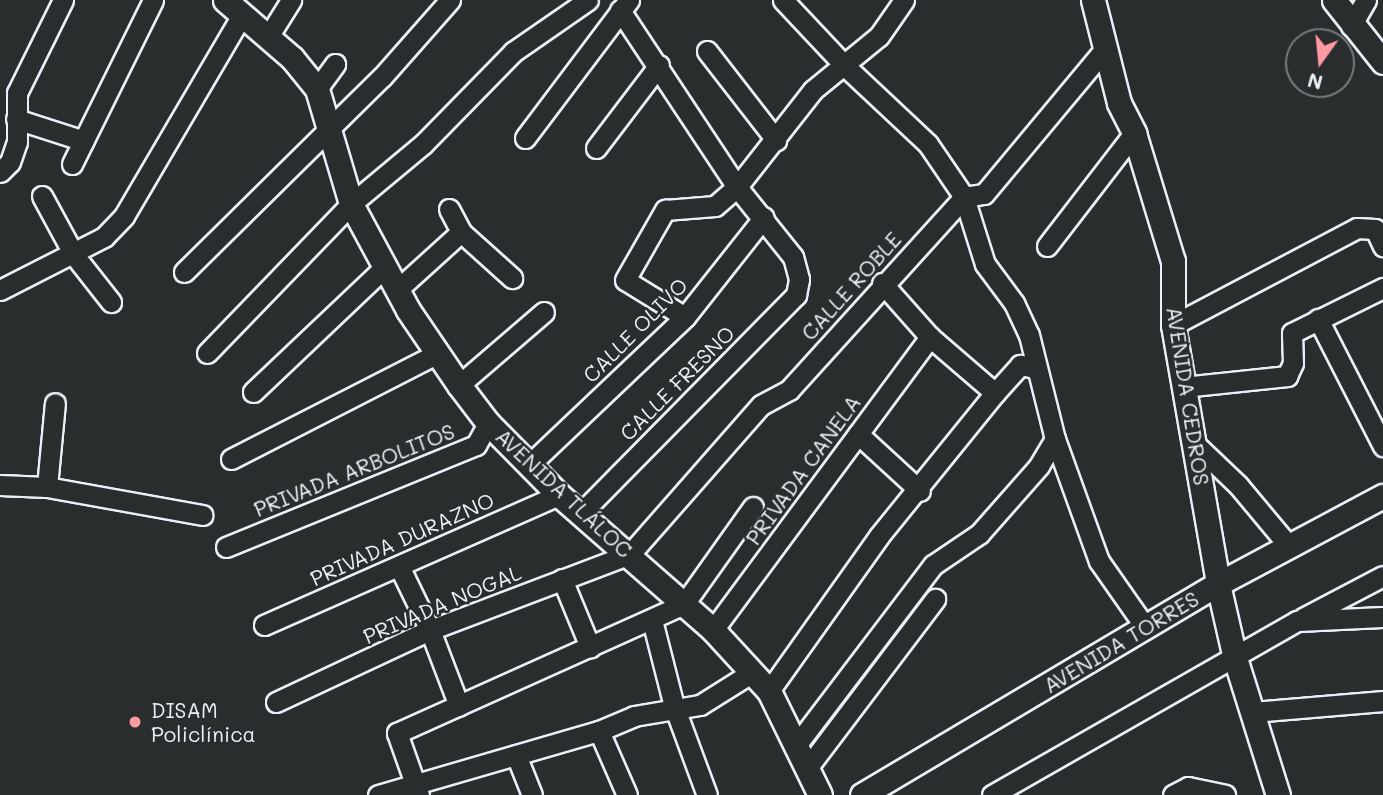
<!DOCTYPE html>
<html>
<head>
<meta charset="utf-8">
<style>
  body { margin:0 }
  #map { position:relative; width:1383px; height:795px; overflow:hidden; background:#2a2d2e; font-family:Mali,sans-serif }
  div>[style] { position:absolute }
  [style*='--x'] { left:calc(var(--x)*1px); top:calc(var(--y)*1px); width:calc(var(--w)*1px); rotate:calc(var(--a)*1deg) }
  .roads { filter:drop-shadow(2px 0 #e8f1f8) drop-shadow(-2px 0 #e8f1f8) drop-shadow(0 2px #e8f1f8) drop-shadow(0 -2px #e8f1f8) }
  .minor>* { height:19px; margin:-9.5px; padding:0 9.5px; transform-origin:9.5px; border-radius:9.5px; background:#2a2d2e }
  .major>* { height:23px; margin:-11.5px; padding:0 11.5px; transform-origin:11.5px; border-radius:11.5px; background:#2a2d2e }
  .dots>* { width:19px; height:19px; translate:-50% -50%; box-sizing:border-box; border:4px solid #2a2d2e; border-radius:50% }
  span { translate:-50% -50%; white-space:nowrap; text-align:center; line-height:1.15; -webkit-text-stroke:5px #2a2d2e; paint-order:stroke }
  .street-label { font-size:21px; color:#e8f1f8 }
  .poi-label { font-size:21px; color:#e8f1f8 }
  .left { translate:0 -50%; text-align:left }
  .north { position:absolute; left:1285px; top:28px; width:70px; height:70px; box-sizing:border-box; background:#2a2d2e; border:2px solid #767b7f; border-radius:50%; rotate:195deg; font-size:19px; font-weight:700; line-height:28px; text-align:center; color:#e8f1f8 }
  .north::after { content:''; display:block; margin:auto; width:24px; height:32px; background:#ff9aa2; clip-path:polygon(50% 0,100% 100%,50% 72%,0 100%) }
</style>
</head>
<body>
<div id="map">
  <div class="roads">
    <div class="minor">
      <div style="--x:783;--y:0;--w:92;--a:46.8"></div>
      <div style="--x:846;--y:67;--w:112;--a:43.2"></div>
      <div style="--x:928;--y:144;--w:64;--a:55.8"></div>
      <div style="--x:964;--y:197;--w:70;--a:72.6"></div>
      <div style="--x:985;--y:264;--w:49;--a:53.4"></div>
      <div style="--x:1014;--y:303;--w:35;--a:65"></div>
      <div style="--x:1029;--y:335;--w:107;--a:76"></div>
      <div style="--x:1055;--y:439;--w:31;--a:121"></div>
      <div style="--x:1039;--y:466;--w:91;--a:131.4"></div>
      <div style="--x:979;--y:534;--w:55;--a:146"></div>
      <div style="--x:933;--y:565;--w:223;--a:127.2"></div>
      <div style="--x:1351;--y:26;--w:30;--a:-60"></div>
      <div style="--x:268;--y:37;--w:44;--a:-58.1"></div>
      <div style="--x:707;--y:51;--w:113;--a:52.2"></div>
      <div style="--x:317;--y:89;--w:31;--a:-54"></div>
      <div style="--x:16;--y:119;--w:71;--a:17.9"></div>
      <div style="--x:525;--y:138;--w:173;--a:-53"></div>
      <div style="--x:596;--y:148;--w:104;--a:-52.8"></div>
      <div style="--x:72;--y:164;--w:183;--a:-63.7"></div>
      <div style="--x:0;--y:172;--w:14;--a:-45"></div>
      <div style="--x:10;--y:162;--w:21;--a:-71"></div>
      <div style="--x:17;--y:142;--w:49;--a:-90"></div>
      <div style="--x:17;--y:93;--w:104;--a:-63.7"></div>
      <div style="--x:42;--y:196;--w:67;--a:61.5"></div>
      <div style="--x:74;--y:255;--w:60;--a:51.8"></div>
      <div style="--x:449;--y:209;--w:26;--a:62"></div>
      <div style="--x:461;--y:232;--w:69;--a:42"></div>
      <div style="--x:1047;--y:246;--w:143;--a:-52.4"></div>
      <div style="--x:184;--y:272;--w:278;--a:-44.6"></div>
      <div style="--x:382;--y:77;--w:103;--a:-48.6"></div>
      <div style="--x:882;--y:283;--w:72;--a:48.4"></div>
      <div style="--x:930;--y:337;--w:86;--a:40.7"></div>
      <div style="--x:0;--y:290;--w:117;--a:-27"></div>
      <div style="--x:104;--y:237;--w:29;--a:-46"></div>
      <div style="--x:124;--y:216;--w:233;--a:-59.6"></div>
      <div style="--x:397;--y:290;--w:86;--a:-42.2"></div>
      <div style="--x:685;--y:317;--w:70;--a:-148.3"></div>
      <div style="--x:625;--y:280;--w:81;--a:-60.3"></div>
      <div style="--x:665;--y:210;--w:50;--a:-4.6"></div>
      <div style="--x:715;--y:206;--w:29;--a:-41"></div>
      <div style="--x:737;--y:187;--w:123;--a:-51.9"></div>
      <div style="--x:813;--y:90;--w:85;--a:-39.3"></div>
      <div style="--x:879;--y:36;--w:44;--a:-55.2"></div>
      <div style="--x:1318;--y:319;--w:143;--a:62.9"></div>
      <div style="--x:1173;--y:325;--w:208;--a:-27.8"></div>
      <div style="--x:1357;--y:228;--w:18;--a:3"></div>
      <div style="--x:1375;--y:229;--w:19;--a:65"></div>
      <div style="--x:207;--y:353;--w:207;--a:-46"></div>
      <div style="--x:351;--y:204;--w:94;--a:-39.8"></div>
      <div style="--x:423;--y:144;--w:129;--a:-45.6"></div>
      <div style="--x:513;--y:52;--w:91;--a:-34.7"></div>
      <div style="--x:459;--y:385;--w:112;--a:-40.7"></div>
      <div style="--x:1183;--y:387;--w:105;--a:-6"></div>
      <div style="--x:1287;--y:376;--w:14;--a:-65"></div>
      <div style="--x:1293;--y:363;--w:30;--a:-92"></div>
      <div style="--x:1292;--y:333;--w:102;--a:-26.3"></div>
      <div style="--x:253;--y:392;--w:183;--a:-43.5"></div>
      <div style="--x:858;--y:434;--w:84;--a:42.6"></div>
      <div style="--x:1055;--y:439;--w:130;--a:70.2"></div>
      <div style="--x:1099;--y:561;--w:82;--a:55"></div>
      <div style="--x:1194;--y:443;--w:61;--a:43.7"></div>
      <div style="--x:1238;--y:485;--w:78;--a:50.2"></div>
      <div style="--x:231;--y:459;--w:233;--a:-27.1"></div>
      <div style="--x:529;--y:465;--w:215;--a:-43.5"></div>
      <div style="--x:685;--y:317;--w:127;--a:-51.7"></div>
      <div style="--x:0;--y:485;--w:47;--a:2.4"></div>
      <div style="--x:47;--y:487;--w:158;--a:10.2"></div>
      <div style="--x:47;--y:487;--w:84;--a:-84.6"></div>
      <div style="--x:580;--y:514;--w:308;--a:-45.4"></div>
      <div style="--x:796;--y:295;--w:16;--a:-79"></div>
      <div style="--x:799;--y:279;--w:23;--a:-105"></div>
      <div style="--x:793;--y:257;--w:90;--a:-128.7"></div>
      <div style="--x:737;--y:187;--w:212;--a:-123.5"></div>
      <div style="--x:226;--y:547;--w:270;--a:-22.2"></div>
      <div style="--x:476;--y:445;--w:25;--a:-61"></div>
      <div style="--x:399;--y:566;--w:71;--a:64.2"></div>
      <div style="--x:430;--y:630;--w:81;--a:69.1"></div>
      <div style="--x:562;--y:579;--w:74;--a:67.6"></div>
      <div style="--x:1303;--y:618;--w:90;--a:-27.7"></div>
      <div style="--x:652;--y:620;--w:89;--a:75.7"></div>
      <div style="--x:674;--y:706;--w:95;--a:69.7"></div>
      <div style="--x:264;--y:625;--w:322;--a:-23.8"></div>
      <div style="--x:713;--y:630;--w:365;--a:-53.5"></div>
      <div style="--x:769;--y:691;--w:190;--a:-54.6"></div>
      <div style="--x:879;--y:536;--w:184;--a:-51"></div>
      <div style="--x:995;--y:393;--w:38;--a:-48"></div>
      <div style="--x:1020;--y:365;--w:16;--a:11"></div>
      <div style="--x:276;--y:702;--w:170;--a:-25.1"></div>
      <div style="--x:430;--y:630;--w:214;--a:-20.8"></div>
      <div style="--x:630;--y:554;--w:198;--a:-48.7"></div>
      <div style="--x:761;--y:405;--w:32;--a:-28"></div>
      <div style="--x:789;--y:390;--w:261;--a:-47.8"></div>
      <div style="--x:964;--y:197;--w:20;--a:-9"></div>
      <div style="--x:984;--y:194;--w:187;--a:-50.2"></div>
      <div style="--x:1253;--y:712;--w:130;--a:-4.8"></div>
      <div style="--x:599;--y:731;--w:70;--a:66.4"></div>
      <div style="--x:516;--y:755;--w:43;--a:68.2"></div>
      <div style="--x:808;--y:767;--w:211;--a:-52.9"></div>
      <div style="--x:378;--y:795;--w:230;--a:-16.2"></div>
      <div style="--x:599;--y:731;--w:38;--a:-23"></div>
      <div style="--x:634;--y:716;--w:67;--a:-9.5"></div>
      <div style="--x:700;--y:705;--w:60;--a:-32.1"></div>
      <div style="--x:419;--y:795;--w:66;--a:-109.5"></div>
      <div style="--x:397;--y:733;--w:315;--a:-24.2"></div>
      <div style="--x:684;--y:604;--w:119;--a:-54.6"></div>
      <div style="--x:992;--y:795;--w:351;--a:-29.7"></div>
      <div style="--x:1297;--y:621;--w:86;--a:-2.7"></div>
      <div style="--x:1173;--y:795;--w:17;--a:-28"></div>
      <div style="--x:1188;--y:787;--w:38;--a:12"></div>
    </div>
    <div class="major">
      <div style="--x:225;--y:0;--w:89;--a:40.9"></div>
      <div style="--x:292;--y:58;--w:40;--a:51"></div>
      <div style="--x:317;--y:89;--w:120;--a:73.5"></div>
      <div style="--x:351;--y:204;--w:120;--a:61.7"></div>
      <div style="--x:408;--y:310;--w:91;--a:55.8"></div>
      <div style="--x:459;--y:385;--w:48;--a:52.7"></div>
      <div style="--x:488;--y:423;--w:101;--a:45.4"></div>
      <div style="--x:559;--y:495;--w:205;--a:41.2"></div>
      <div style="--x:713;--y:630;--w:83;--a:47.4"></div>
      <div style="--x:769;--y:691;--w:116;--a:63.9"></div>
      <div style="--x:1093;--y:0;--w:106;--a:75.8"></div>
      <div style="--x:1119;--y:103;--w:34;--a:63"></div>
      <div style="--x:1134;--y:133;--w:134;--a:73.1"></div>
      <div style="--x:1173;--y:261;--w:64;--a:90"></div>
      <div style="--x:1173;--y:325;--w:263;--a:80.1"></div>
      <div style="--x:1218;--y:584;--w:76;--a:77.1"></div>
      <div style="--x:1235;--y:658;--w:144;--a:72.6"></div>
      <div style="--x:1334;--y:0;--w:79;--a:51.7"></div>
      <div style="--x:862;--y:795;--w:414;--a:-30.7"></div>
      <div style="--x:1218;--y:584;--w:187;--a:-28.1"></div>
    </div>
  </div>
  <div class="dots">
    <div style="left:135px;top:722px;background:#ff9aa2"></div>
  </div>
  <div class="street-label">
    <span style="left:851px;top:286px;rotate:-48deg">CALLE ROBLE</span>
    <span style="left:635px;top:330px;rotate:-45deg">CALLE OLIVO</span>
    <span style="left:677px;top:383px;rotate:-45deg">CALLE FRESNO</span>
    <span style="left:1188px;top:396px;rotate:81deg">AVENIDA CEDROS</span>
    <span style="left:354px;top:470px;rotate:-22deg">PRIVADA ARBOLITOS</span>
    <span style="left:803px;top:470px;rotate:-54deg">PRIVADA CANELA</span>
    <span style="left:564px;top:493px;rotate:43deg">AVENIDA TLÁLOC</span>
    <span style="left:402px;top:539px;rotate:-24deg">PRIVADA DURAZNO</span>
    <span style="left:442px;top:604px;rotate:-23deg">PRIVADA NOGAL</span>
    <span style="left:1121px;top:642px;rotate:-31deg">AVENIDA TORRES</span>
  </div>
  <div class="poi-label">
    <span class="left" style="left:151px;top:722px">DISAM<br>Policlínica</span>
  </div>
  <div class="north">N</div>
</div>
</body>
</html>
